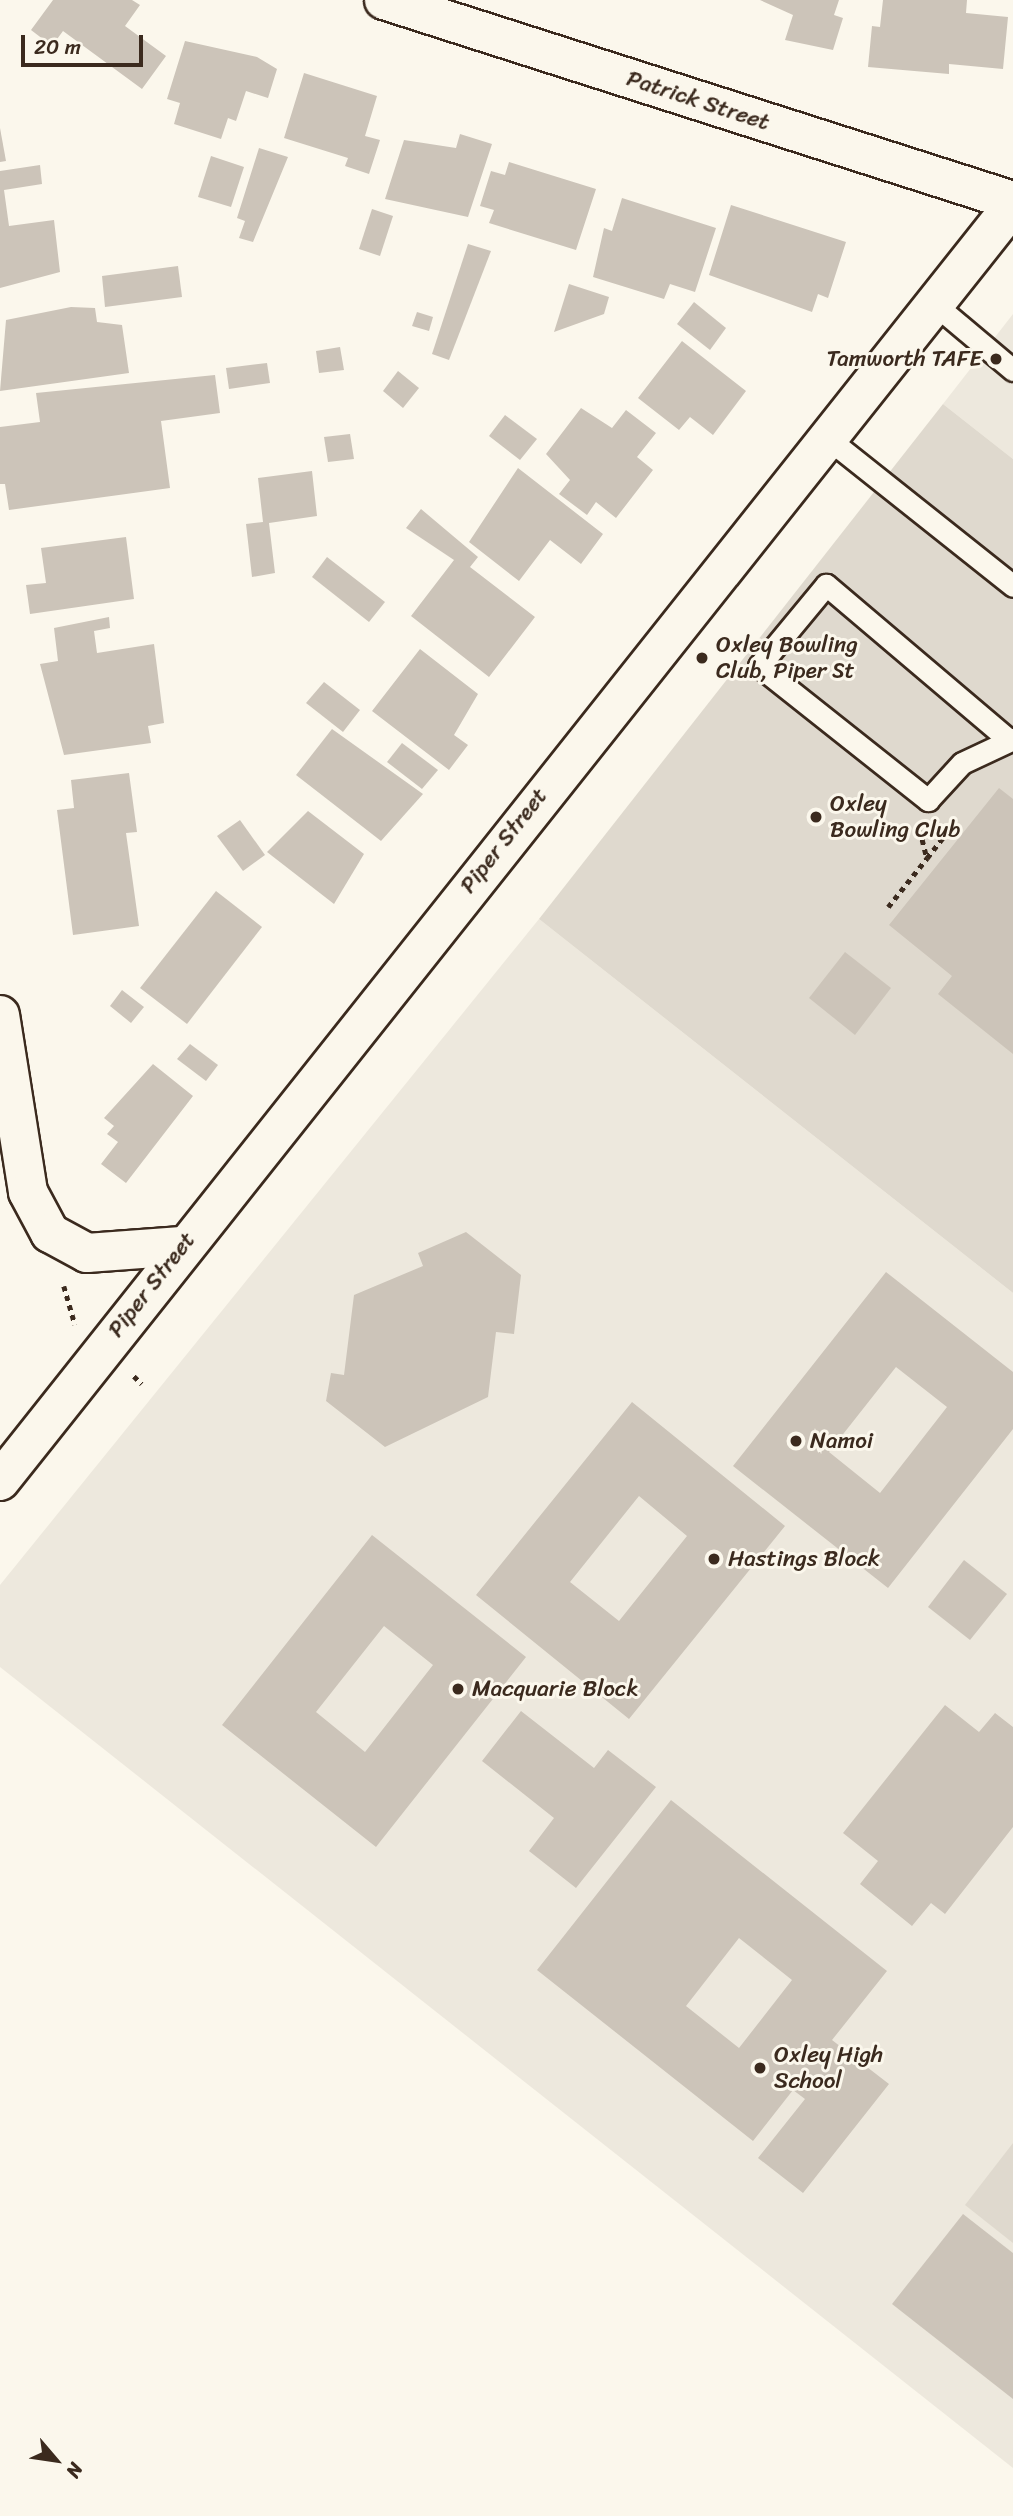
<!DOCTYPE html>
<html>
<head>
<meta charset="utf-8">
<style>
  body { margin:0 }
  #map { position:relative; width:1013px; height:2516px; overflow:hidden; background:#fbf7ec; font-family:Sriracha,sans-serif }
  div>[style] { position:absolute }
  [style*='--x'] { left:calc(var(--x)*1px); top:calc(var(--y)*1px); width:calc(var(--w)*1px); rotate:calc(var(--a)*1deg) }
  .built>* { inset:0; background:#ede8dd }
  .green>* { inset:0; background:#dfd9ce }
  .building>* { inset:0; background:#ccc4b9 }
  .path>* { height:4.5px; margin-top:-2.25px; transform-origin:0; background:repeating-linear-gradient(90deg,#3b2a1e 0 5px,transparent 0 10px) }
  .roads { filter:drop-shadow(2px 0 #3b2a1e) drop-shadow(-2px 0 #3b2a1e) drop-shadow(0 2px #3b2a1e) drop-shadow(0 -2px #3b2a1e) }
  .lane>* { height:21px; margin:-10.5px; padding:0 10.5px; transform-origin:10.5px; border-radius:10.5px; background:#fbf7ec }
  .street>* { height:38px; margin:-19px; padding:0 19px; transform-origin:19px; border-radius:19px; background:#fbf7ec }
  .dots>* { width:19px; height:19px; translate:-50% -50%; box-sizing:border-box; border:4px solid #fbf7ec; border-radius:50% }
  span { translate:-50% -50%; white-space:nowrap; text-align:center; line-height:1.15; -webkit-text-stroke:6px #fbf7ec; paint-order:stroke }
  .street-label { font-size:23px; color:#3b2a1e }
  .poi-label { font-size:23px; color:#3b2a1e }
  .right { translate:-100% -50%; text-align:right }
  .left { translate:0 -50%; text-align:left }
  .north { position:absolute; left:21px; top:2425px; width:70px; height:70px; -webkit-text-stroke:5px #fbf7ec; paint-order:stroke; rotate:119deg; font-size:19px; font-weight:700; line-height:28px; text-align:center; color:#3b2a1e }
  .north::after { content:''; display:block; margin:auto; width:24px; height:32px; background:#3b2a1e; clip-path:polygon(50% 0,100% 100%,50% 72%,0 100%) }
  .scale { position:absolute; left:21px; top:35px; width:122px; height:32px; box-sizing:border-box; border:4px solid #3b2a1e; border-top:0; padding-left:9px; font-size:21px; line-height:24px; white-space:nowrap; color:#3b2a1e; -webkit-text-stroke:5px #fbf7ec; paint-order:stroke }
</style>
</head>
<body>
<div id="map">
  <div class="built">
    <div style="clip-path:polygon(1013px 314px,1013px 459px,943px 404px)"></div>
    <div style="clip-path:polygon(539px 919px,1013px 1293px,1013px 2468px,0 1667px,0 1585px)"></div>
  </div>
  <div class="green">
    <div style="clip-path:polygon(943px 404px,1013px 459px,1013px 1293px,539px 919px)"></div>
    <div style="clip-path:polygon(1013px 2143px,1013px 2243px,965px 2205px)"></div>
  </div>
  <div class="building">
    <div style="clip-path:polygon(53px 0,132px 0,140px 5px,125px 26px,166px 56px,142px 89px,63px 31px,52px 46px,31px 30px)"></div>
    <div style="clip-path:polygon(760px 0,839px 0,834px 15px,843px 18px,833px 50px,785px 40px,793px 15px)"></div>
    <div style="clip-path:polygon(883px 0,967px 0,966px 13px,1008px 17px,1003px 69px,949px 64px,949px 74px,868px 67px,872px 26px,880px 27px)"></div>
    <div style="clip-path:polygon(185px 41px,257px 57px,277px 69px,268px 98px,246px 91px,236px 121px,228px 118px,221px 139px,174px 124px,180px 103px,167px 99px)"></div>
    <div style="clip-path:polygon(304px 73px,377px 96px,365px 136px,380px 140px,369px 174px,345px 166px,348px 158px,284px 138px)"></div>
    <div style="clip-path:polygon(0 128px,6px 161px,0 162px)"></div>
    <div style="clip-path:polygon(460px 134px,492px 144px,468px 217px,385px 199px,404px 140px,456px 148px)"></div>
    <div style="clip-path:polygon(259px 148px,288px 157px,253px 242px,239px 238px,245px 221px,237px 218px)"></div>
    <div style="clip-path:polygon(211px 156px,244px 167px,231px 207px,198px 197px)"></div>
    <div style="clip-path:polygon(509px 162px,596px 189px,576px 250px,489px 223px,494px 210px,480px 206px,491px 171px,505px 175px)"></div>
    <div style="clip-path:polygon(40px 165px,42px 184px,4px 190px,9px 226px,54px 220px,60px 272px,0 288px,0 171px)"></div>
    <div style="clip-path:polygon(622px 198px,716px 228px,695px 292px,670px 284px,664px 299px,593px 277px,604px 228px,612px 231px)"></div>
    <div style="clip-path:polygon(731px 205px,846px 242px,828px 298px,818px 294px,812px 312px,709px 275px)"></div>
    <div style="clip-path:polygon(372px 209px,393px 216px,380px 256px,359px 249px)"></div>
    <div style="clip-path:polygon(468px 244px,491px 251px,449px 360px,432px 354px)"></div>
    <div style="clip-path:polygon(178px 266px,182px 297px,105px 307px,102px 276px)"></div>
    <div style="clip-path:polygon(569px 284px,609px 297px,604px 314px,554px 332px)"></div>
    <div style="clip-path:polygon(694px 302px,726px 328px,710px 350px,677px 324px)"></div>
    <div style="clip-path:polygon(71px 307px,95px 308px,97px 322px,122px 325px,129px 373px,0 391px,6px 320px)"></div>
    <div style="clip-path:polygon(417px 312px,433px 317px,429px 331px,412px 326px)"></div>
    <div style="clip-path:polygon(682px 341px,746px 391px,713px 435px,690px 417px,679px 430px,638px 398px)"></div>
    <div style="clip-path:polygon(340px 347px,344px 370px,319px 373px,316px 351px)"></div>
    <div style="clip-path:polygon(267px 363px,270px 383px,229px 389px,226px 368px)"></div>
    <div style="clip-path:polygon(398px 371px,419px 388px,403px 408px,383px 391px)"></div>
    <div style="clip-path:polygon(215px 375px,220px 413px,161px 421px,170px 488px,9px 510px,5px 484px,0 484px,0 427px,40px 422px,36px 393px)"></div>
    <div style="clip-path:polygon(581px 408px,612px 428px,626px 410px,656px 433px,637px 457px,653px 470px,616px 518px,596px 502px,587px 515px,559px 494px,570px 480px,546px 454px)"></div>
    <div style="clip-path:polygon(505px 415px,537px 439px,520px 460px,489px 436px)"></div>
    <div style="clip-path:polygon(350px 434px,354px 459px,328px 462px,324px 437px)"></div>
    <div style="clip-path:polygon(518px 468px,603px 534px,581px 564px,550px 540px,519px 581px,469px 542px)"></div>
    <div style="clip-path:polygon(312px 471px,317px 516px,269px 523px,275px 573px,252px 577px,246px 524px,263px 522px,258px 478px)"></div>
    <div style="clip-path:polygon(421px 509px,478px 557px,470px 567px,535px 617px,489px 677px,411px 616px,454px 560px,406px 528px)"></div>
    <div style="clip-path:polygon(126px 537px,134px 599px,30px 614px,26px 585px,46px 583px,41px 548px)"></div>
    <div style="clip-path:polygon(327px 557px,385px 602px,369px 622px,312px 577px)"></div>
    <div style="clip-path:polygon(109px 617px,110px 628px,94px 631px,97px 653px,154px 644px,164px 723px,148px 726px,151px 743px,64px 755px,40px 664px,58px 661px,54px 628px)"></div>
    <div style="clip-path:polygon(420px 649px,478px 694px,454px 735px,468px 745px,449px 770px,372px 711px)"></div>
    <div style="clip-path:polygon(324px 682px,360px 710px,343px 732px,306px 703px)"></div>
    <div style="clip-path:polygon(332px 729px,423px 794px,381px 841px,296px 775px)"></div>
    <div style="clip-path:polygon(402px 743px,438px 770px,422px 789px,387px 762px)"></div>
    <div style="clip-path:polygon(129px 773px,137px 832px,126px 833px,139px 926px,73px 935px,57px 810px,74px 808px,71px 780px)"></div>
    <div style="clip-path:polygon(999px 788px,1013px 799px,1013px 1054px,938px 994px,952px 976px,889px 925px)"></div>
    <div style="clip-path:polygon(308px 811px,364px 854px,334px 904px,267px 852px)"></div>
    <div style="clip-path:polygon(240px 820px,265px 855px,243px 871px,217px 836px)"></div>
    <div style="clip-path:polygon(216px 891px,262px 927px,187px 1024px,140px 988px)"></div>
    <div style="clip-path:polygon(845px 952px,891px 988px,855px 1035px,809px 998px)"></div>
    <div style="clip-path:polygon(122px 990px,144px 1007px,131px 1023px,110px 1006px)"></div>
    <div style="clip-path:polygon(190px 1044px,218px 1065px,206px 1081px,177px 1059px)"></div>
    <div style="clip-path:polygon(153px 1064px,193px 1096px,126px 1183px,101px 1164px,118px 1142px,107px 1134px,114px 1126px,104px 1118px)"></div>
    <div style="clip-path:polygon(466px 1232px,521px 1275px,514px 1334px,496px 1332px,488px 1397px,385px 1447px,326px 1401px,331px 1373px,344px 1375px,354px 1295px,423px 1266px,418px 1253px)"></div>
    <div style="clip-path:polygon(evenodd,886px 1272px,1013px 1372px,1013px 1429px,888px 1588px,733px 1466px,886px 1272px,896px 1367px,947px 1407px,880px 1493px,829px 1452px,896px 1367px)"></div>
    <div style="clip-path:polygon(evenodd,632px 1402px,785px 1526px,629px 1719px,476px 1595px,632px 1402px,639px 1496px,687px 1536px,619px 1621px,570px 1582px,639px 1496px)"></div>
    <div style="clip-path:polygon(evenodd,372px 1535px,526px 1657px,376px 1847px,222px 1725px,372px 1535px,384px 1626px,433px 1665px,365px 1752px,316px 1712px,384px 1626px)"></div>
    <div style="clip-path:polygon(964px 1560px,1007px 1594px,970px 1640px,928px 1607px)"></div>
    <div style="clip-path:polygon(945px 1705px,979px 1732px,995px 1713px,1013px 1727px,1013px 1827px,945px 1914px,931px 1903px,912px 1926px,860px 1884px,878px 1861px,843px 1833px)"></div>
    <div style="clip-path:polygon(521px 1711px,594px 1768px,608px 1750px,656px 1787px,576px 1888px,529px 1851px,554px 1818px,482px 1761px)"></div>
    <div style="clip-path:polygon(evenodd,671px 1800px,887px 1971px,832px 2040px,889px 2084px,803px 2193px,758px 2158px,805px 2099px,793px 2090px,753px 2141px,537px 1970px,671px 1800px,739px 1938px,792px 1980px,739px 2048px,686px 2006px,739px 1938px)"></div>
    <div style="clip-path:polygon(963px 2214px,1013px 2253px,1013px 2399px,892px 2304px)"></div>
  </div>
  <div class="path">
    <div style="--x:920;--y:830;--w:29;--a:76"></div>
    <div style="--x:927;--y:858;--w:46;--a:-52.1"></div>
    <div style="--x:888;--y:907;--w:63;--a:-51.5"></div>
    <div style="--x:64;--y:1286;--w:40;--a:74"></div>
    <div style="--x:134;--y:1376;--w:11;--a:45"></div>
  </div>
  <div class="roads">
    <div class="lane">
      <div style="--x:932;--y:302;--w:106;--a:40"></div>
      <div style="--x:826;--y:437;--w:239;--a:38.5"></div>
      <div style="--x:1009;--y:740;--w:240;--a:-139.7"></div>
      <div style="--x:826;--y:585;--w:105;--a:129.6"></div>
      <div style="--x:759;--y:666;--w:216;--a:38.4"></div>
      <div style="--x:928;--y:800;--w:50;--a:-47.4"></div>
      <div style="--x:962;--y:763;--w:56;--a:-25.2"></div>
    </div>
    <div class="street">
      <div style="--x:384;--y:0;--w:660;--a:17.72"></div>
      <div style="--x:0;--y:1015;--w:179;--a:81"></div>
      <div style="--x:28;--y:1192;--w:47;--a:61.8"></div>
      <div style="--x:50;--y:1233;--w:42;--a:28.4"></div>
      <div style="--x:87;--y:1253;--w:95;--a:-4.2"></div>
      <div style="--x:0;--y:1481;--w:1629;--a:-51.55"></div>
    </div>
  </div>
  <div class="dots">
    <div style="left:996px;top:359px;background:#3b2a1e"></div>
    <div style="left:702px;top:658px;background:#3b2a1e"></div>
    <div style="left:816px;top:817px;background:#3b2a1e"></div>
    <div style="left:796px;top:1441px;background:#3b2a1e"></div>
    <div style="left:714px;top:1559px;background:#3b2a1e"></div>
    <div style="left:458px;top:1689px;background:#3b2a1e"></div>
    <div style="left:760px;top:2068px;background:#3b2a1e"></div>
  </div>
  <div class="street-label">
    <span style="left:698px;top:101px;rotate:18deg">Patrick Street</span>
    <span style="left:504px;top:841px;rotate:-52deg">Piper Street</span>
    <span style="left:152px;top:1285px;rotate:-52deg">Piper Street</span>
  </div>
  <div class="poi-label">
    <span class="right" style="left:982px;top:359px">Tamworth TAFE</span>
    <span class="left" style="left:716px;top:658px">Oxley Bowling<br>Club, Piper St</span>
    <span class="left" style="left:830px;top:817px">Oxley<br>Bowling Club</span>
    <span class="left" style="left:810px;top:1441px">Namoi</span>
    <span class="left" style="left:728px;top:1559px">Hastings Block</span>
    <span class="left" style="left:472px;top:1689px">Macquarie Block</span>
    <span class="left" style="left:774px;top:2068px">Oxley High<br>School</span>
  </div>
  <div class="north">N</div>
  <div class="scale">20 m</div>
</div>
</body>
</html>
